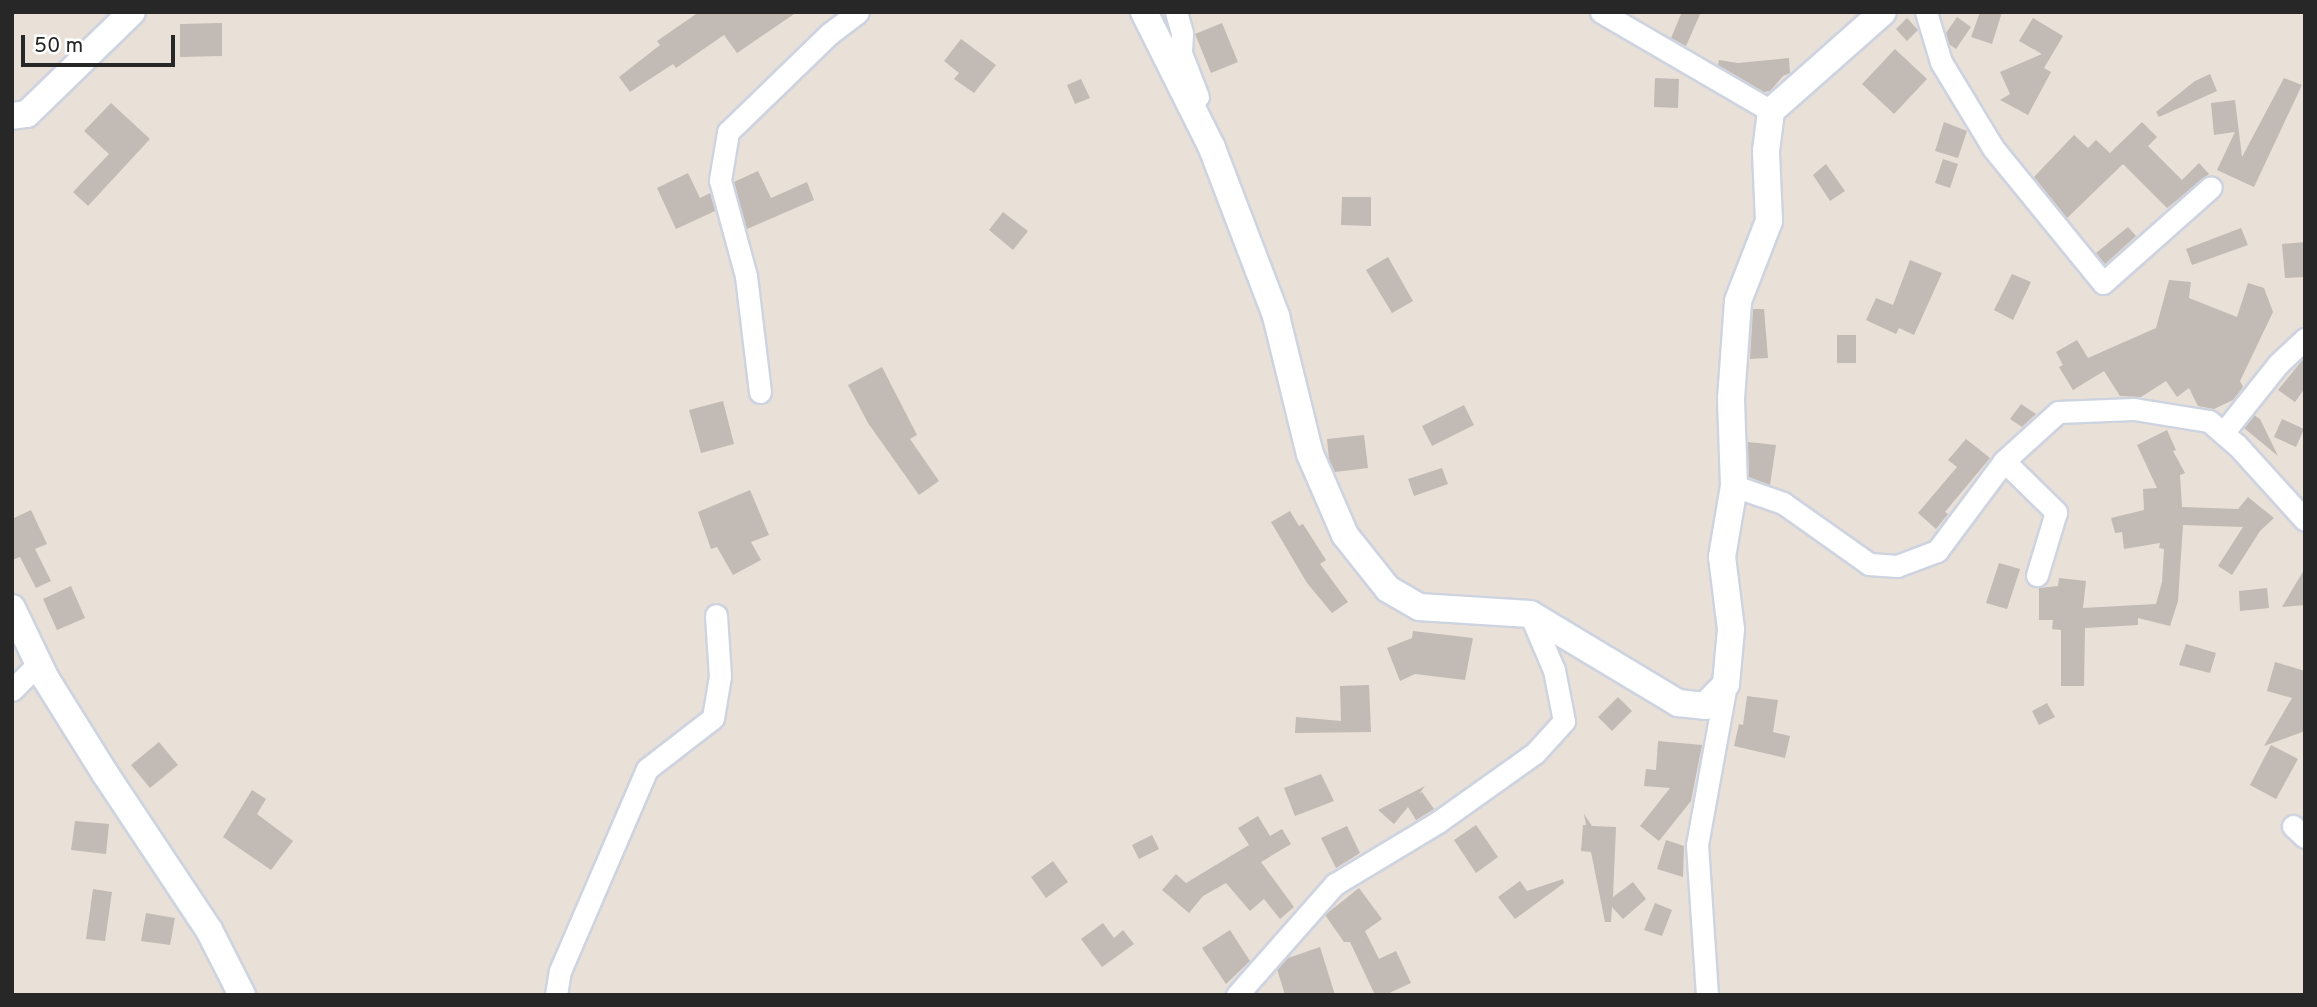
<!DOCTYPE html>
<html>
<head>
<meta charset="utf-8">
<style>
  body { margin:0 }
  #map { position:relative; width:2317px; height:1007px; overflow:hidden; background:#e9e0d8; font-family:Overpass,sans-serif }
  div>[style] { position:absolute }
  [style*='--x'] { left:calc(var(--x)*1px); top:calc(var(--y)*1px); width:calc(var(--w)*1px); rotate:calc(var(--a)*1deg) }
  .building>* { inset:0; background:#c1bab5 }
  .roads { filter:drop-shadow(2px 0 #ced3e0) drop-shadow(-2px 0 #ced3e0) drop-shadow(0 2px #ced3e0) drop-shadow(0 -2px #ced3e0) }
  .minor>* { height:21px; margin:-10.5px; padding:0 10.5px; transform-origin:10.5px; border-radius:10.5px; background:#fff }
  .tertiary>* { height:26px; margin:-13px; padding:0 13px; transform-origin:13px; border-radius:13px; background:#fff }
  span { translate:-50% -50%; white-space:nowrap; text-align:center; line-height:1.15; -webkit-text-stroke:7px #fff; paint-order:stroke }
  .frame { position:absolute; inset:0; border:14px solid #272727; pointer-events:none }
  .scale { position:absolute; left:21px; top:35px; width:154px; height:32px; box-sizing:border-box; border:4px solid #272727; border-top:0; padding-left:9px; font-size:21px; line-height:24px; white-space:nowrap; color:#272727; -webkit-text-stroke:5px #fff; paint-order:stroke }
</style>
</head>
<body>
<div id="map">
  <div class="building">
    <div style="clip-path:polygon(699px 12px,797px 12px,737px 53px,724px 35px,676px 68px,673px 64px,630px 92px,619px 77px,660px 45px,657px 41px)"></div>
    <div style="clip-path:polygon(1682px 12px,1701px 12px,1686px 46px,1671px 38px)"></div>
    <div style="clip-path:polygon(1980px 12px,2002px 12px,1992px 44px,1971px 37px)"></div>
    <div style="clip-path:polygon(1957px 17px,1971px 27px,1956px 49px,1949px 44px,1946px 33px)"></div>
    <div style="clip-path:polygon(1907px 18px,1918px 30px,1907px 41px,1896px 29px)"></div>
    <div style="clip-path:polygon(2033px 18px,2063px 36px,2044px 68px,2051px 72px,2028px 115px,2000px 100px,2010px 94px,2000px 72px,2042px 54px,2019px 41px)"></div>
    <div style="clip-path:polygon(222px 23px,222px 56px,180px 57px,180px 24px)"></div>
    <div style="clip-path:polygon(1222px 23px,1238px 62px,1211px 73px,1195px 34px)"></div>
    <div style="clip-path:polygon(961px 39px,996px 65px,974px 93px,954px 79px,959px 73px,944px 61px)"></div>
    <div style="clip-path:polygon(1895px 49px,1927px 79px,1894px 114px,1862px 84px)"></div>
    <div style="clip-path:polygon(1789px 58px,1790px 73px,1783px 76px,1770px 91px,1764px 92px,1718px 65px,1719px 60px,1738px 63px)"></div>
    <div style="clip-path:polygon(2210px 74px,2217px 91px,2159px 117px,2156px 112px,2195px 81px)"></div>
    <div style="clip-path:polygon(1655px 78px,1679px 79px,1678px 108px,1654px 107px)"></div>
    <div style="clip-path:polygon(2284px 78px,2302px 85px,2254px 187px,2217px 170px,2235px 132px,2214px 135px,2211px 103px,2235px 100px,2242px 157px)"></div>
    <div style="clip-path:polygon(1081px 79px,1090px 98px,1075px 104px,1067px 85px)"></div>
    <div style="clip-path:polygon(111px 103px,150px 139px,88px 206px,73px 192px,109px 154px,84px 131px)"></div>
    <div style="clip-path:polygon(1944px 122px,1967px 131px,1958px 158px,1935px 151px)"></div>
    <div style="clip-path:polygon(2142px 122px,2157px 137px,2148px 146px,2182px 180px,2199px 163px,2209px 174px,2167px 208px,2123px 164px,2067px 218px,2034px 177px,2074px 135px,2088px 148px,2096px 140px,2110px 153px)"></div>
    <div style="clip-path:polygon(1943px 159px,1958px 164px,1950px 188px,1935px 183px)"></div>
    <div style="clip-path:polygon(1826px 164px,1845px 191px,1830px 201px,1813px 175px)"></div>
    <div style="clip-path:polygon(758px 171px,771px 198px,807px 182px,814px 200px,747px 229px,734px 182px)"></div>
    <div style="clip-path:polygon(688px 173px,700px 198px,710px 193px,715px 211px,676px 229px,657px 188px)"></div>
    <div style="clip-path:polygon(1342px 197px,1371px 197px,1371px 226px,1341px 225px)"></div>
    <div style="clip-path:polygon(1003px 212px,1028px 231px,1013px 250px,989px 230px)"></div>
    <div style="clip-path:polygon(2128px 227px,2136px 236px,2105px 264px,2096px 253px)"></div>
    <div style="clip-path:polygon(2241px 228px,2248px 245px,2192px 265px,2186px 249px)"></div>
    <div style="clip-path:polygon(2305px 242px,2305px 277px,2285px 278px,2282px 244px)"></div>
    <div style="clip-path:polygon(1388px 257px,1413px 301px,1392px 313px,1366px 270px)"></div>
    <div style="clip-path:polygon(1910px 260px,1942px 273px,1914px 335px,1899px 328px,1896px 334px,1866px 320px,1876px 298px,1893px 305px)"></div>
    <div style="clip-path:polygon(2012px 274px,2031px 282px,2013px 320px,1994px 310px)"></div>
    <div style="clip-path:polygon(2169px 280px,2191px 282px,2189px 298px,2237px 317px,2248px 283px,2264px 288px,2273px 312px,2240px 381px,2243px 387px,2233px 400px,2214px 409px,2198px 406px,2189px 388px,2177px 397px,2166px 381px,2141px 397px,2120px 396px,2104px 371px,2073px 390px,2059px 367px,2063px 365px,2056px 352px,2077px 340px,2088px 358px,2156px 328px)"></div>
    <div style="clip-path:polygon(1753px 309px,1764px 309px,1768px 358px,1750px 359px)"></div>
    <div style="clip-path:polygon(1837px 335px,1856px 335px,1856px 363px,1837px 363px)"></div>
    <div style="clip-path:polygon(2305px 357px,2305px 388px,2295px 402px,2278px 390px)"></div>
    <div style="clip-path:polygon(882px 367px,917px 435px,910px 439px,939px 481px,919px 495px,868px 423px,848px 385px)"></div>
    <div style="clip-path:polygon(723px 401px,734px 444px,701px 453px,689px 410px)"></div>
    <div style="clip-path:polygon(2021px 404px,2036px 414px,2022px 427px,2010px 419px)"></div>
    <div style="clip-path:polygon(1464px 405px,1474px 425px,1432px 446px,1422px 426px)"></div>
    <div style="clip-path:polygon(2254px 415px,2260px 419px,2278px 456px,2244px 428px)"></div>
    <div style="clip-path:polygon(2282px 419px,2304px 429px,2296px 447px,2274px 437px)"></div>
    <div style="clip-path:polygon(2167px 430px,2176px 450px,2173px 451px,2185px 473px,2180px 475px,2182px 507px,2238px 509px,2248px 497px,2274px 518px,2260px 531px,2232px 575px,2218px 566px,2243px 527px,2183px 525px,2178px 601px,2170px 626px,2138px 618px,2138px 625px,2085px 628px,2084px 686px,2061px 686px,2061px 630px,2052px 629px,2053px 620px,2039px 620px,2039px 588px,2058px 586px,2059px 578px,2086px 581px,2083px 608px,2156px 604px,2162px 582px,2164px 549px,2159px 548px,2160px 543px,2124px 549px,2122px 532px,2115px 533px,2111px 518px,2144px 510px,2143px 489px,2157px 488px,2137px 445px)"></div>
    <div style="clip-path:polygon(1364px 435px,1368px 468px,1335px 472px,1329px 459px,1327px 439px)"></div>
    <div style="clip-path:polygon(1966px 439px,1990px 458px,1945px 512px,1948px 514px,1936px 529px,1918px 513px,1957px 467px,1948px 460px)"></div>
    <div style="clip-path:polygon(1748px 442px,1776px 445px,1770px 485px,1749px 477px)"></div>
    <div style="clip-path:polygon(1442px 468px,1448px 484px,1414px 496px,1408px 479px)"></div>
    <div style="clip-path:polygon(750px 490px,769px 535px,751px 542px,761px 560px,733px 575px,717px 547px,711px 549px,698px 512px)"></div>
    <div style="clip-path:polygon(31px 510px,47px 544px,35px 549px,51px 581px,36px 588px,20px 557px,12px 560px,12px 519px)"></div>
    <div style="clip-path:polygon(1290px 511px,1299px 526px,1303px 524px,1326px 560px,1320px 564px,1348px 602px,1332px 613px,1307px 583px,1271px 522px)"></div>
    <div style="clip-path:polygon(1999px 563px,2020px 569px,2007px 609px,1986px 603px)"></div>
    <div style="clip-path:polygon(2305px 568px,2305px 605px,2282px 607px)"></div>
    <div style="clip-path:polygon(71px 586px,85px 618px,57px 630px,43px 599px)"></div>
    <div style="clip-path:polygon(2267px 588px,2269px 608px,2240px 611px,2239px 591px)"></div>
    <div style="clip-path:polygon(1413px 631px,1473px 638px,1465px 680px,1415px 674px,1400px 681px,1387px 648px,1412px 638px)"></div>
    <div style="clip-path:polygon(2186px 644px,2216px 653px,2210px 673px,2179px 665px)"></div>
    <div style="clip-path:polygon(2275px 662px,2305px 671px,2305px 731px,2264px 746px,2292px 698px,2267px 691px)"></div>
    <div style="clip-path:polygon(1369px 685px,1371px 732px,1295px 733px,1296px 717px,1341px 721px,1340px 686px)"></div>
    <div style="clip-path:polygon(1747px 696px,1778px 700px,1773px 732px,1790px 736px,1785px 758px,1734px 746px,1739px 724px,1743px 725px)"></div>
    <div style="clip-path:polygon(1618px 697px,1632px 711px,1612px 731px,1598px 717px)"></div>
    <div style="clip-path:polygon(2047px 703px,2055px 717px,2039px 725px,2032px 711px)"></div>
    <div style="clip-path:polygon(1658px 741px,1702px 745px,1691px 801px,1659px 841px,1640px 826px,1670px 788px,1644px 786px,1646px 769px,1656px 770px)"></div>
    <div style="clip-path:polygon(159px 742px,178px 765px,150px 788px,131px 765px)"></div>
    <div style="clip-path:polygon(2271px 745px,2298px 759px,2276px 799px,2250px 785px)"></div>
    <div style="clip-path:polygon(1321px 774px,1334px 801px,1295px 816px,1284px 788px)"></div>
    <div style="clip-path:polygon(1425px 786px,1419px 794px,1422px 792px,1434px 809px,1416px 820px,1408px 807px,1394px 824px,1378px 810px)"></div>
    <div style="clip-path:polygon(252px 790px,266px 799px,257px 814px,293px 841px,271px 870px,223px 837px)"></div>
    <div style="clip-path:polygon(1584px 814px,1592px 826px,1616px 827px,1613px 897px,1633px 882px,1646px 899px,1623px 919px,1612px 907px,1611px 922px,1605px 922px,1591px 852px,1581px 851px,1583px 825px,1586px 825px)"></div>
    <div style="clip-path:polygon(1258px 816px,1270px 836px,1282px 829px,1291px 844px,1261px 862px,1294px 907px,1280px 919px,1264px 899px,1250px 911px,1226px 883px,1203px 896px,1189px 913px,1162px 890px,1176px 874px,1186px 883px,1249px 845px,1238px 828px)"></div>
    <div style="clip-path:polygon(75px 821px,109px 824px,106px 854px,71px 850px)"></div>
    <div style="clip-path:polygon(1476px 825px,1498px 857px,1476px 873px,1454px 840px)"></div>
    <div style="clip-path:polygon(1347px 826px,1360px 853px,1336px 868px,1321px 838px)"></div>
    <div style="clip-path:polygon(1152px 835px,1159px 849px,1139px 859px,1132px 845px)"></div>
    <div style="clip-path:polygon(1666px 840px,1684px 846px,1683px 877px,1657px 869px)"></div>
    <div style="clip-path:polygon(1053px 861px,1068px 882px,1046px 898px,1031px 877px)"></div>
    <div style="clip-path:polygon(1563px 879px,1564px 883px,1515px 919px,1498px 897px,1520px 881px,1527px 891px)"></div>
    <div style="clip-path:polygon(1359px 888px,1382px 919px,1365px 931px,1379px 959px,1396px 951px,1411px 983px,1385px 995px,1375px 995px,1350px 942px,1344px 942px,1325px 915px)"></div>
    <div style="clip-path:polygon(93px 889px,112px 892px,105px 941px,86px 939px)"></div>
    <div style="clip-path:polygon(1655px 903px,1672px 910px,1662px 936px,1644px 930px)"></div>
    <div style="clip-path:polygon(146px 913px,175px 918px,170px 945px,141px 941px)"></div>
    <div style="clip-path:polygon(1103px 923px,1114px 938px,1123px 930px,1134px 944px,1102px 967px,1081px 939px)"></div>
    <div style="clip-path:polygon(1230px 930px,1250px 961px,1226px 984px,1202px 948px)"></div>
    <div style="clip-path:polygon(1320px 947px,1335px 995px,1285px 995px,1277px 969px,1288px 958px)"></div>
  </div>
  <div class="roads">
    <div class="minor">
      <div style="--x:1176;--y:12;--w:22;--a:74"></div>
      <div style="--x:1182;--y:33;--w:20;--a:93"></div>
      <div style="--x:1181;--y:53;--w:47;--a:68.9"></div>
      <div style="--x:1601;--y:12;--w:197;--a:30.2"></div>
      <div style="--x:1926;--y:12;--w:52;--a:73.3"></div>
      <div style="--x:1941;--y:62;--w:100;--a:58.8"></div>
      <div style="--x:1993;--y:148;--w:174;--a:50.8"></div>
      <div style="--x:2103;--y:283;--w:144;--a:-41.6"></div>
      <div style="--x:760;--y:392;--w:117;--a:-96.9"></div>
      <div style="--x:746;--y:276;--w:99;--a:-105.2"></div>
      <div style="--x:720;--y:180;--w:49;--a:-80.5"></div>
      <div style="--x:728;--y:132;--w:141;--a:-44.1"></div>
      <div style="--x:829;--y:34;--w:36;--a:-37"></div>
      <div style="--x:2223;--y:433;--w:88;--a:-51.4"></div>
      <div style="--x:2278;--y:364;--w:37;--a:-43"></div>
      <div style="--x:2004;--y:461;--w:73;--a:44.4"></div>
      <div style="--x:2056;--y:512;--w:66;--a:106.8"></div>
      <div style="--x:1734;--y:486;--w:52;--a:19.1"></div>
      <div style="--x:1783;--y:503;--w:105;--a:35.3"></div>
      <div style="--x:1869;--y:564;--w:28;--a:4"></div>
      <div style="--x:1897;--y:566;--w:43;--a:-20.6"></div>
      <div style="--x:1937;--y:551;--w:112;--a:-53.3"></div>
      <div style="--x:2004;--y:461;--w:73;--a:-42.2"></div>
      <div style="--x:2058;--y:412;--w:76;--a:-2.3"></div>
      <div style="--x:2134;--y:409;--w:76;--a:9.1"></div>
      <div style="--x:2209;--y:421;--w:37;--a:41"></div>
      <div style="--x:2237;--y:445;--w:101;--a:47.8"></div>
      <div style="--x:12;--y:690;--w:38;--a:-45"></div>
      <div style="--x:2293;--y:826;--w:16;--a:43"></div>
      <div style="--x:556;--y:995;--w:24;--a:-81"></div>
      <div style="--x:560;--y:971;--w:220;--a:-66.7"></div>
      <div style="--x:647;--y:769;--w:83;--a:-37.7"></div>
      <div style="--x:713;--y:718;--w:43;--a:-80.5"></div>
      <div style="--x:720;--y:676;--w:61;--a:-93.8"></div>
      <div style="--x:1237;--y:995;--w:148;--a:-48.6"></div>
      <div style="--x:1335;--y:884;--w:120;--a:-31"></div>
      <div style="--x:1438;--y:822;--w:119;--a:-35.4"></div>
      <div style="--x:1535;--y:753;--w:43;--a:-47.8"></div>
      <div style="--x:1564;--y:721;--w:52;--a:-101.1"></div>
      <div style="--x:1554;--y:670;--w:61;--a:-113.2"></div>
      <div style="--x:1707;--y:995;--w:150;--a:-93.8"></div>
      <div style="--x:1697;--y:845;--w:164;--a:-79.8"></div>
    </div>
    <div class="tertiary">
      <div style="--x:1144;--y:12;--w:152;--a:63.4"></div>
      <div style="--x:1212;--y:148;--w:180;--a:69.1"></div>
      <div style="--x:1276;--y:316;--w:142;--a:76.2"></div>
      <div style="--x:1310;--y:454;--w:88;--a:66.6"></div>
      <div style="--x:1345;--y:535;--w:69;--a:51.5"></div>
      <div style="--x:1388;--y:589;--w:36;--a:30"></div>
      <div style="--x:1419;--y:607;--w:111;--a:3.6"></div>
      <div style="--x:1530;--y:614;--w:173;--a:31"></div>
      <div style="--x:1678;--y:703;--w:27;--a:6"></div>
      <div style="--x:1705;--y:706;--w:30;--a:-46"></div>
      <div style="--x:1726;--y:684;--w:55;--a:-84.8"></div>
      <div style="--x:1731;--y:629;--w:73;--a:-97.1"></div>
      <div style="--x:1722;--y:557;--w:72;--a:-80.4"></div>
      <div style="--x:1734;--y:486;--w:87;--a:-92"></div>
      <div style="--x:1731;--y:399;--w:98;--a:-85.9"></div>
      <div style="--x:1738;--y:301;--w:86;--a:-68.8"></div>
      <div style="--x:1769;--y:221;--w:70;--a:-92.5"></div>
      <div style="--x:1766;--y:151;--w:40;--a:-82.9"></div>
      <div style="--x:1771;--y:111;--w:149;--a:-41.5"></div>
      <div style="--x:12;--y:116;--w:15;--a:-8"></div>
      <div style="--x:27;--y:114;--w:146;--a:-44.2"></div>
      <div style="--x:12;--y:608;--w:79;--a:64.4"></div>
      <div style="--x:46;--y:679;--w:113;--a:58"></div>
      <div style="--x:106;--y:775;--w:186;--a:56.4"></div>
      <div style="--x:209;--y:930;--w:73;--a:63.1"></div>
    </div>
  </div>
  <div class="frame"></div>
  <div class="scale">50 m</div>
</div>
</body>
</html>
